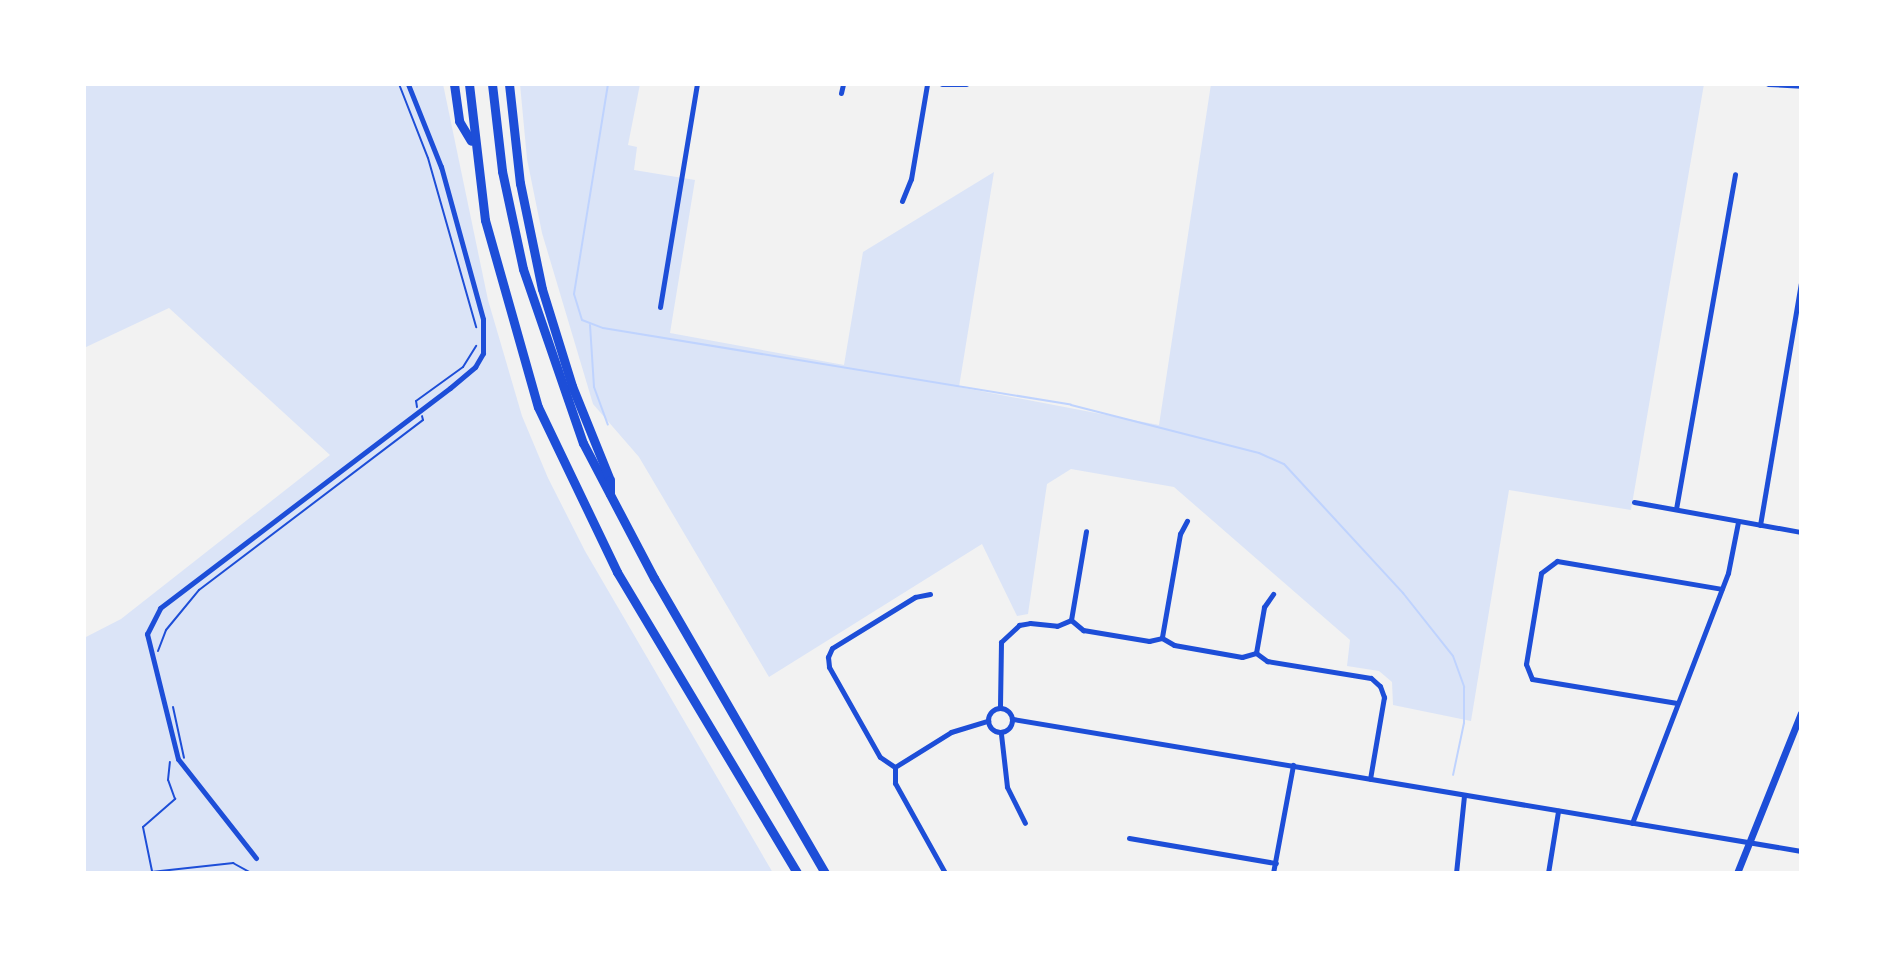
<!DOCTYPE html>
<html>
<head>
<meta charset="utf-8">
<style>
  body { margin:0 }
  #map { position:relative; width:1885px; height:957px; overflow:hidden; background:#f2f2f2; font-family:"Archivo Narrow",sans-serif }
  div>[style] { position:absolute }
  [style*='--x'] { left:calc(var(--x)*1px); top:calc(var(--y)*1px); width:calc(var(--w)*1px); rotate:calc(var(--a)*1deg) }
  .green>* { inset:0; background:#dbe4f7 }
  .stream>* { height:2px; margin:-1px; padding:0 1px; transform-origin:1px; border-radius:1px; background:#bfd3fe }
  .path>* { height:2px; margin:-1px; padding:0 1px; transform-origin:1px; border-radius:1px; background:#1d4ed8 }
  .minor>* { height:5px; margin:-2.5px; padding:0 2.5px; transform-origin:2.5px; border-radius:2.5px; background:#1d4ed8 }
  .minor>.ring { margin:-2.5px; padding:0; box-sizing:content-box; background:none; border:5px solid #1d4ed8; border-radius:50% }
  .secondary>* { height:7px; margin:-3.5px; padding:0 3.5px; transform-origin:3.5px; border-radius:3.5px; background:#1d4ed8 }
  .motorway>* { height:9px; margin:-4.5px; padding:0 4.5px; transform-origin:4.5px; border-radius:4.5px; background:#1d4ed8 }
  span { translate:-50% -50%; white-space:nowrap; text-align:center; line-height:1.15; -webkit-text-stroke:7px #fff; paint-order:stroke }
  .frame { position:absolute; inset:0; border:86px solid #fff; pointer-events:none }
</style>
</head>
<body>
<div id="map">
  <div class="green">
    <div style="clip-path:polygon(84px 84px,443px 84px,488px 300px,522px 416px,548px 478px,585px 551px,773px 873px,84px 873px,84px 638px,121px 619px,330px 455px,169px 308px,84px 348px)"></div>
    <div style="clip-path:polygon(520px 84px,640px 84px,628px 145px,637px 147px,634px 170px,695px 180px,670px 333px,844px 365px,863px 252px,994px 172px,959px 387px,1159px 425px,1211px 84px,1704px 84px,1631px 510px,1509px 490px,1471px 721px,1393px 705px,1392px 682px,1379px 671px,1347px 666px,1350px 640px,1174px 487px,1071px 469px,1047px 484px,1028px 614px,1017px 616px,982px 544px,769px 677px,639px 457px,593px 404px,542px 233px,527px 159px)"></div>
  </div>
  <div class="stream">
    <div style="--x:608;--y:84;--w:213;--a:99.2"></div>
    <div style="--x:574;--y:294;--w:27;--a:73"></div>
    <div style="--x:582;--y:320;--w:22;--a:21"></div>
    <div style="--x:603;--y:328;--w:474;--a:9.3"></div>
    <div style="--x:1071;--y:405;--w:194;--a:14.3"></div>
    <div style="--x:1259;--y:453;--w:27;--a:24"></div>
    <div style="--x:1284;--y:464;--w:176;--a:47.3"></div>
    <div style="--x:1403;--y:593;--w:80;--a:51.6"></div>
    <div style="--x:1453;--y:656;--w:33;--a:70"></div>
    <div style="--x:1464;--y:687;--w:36;--a:90"></div>
    <div style="--x:1464;--y:723;--w:53;--a:101.9"></div>
    <div style="--x:590;--y:325;--w:62;--a:86.3"></div>
    <div style="--x:594;--y:387;--w:40;--a:69.8"></div>
  </div>
  <div class="path">
    <div style="--x:399;--y:84;--w:79;--a:68.6"></div>
    <div style="--x:428;--y:158;--w:176;--a:74.1"></div>
    <div style="--x:417;--y:407;--w:6;--a:-99"></div>
    <div style="--x:416;--y:401;--w:58;--a:-35.9"></div>
    <div style="--x:463;--y:367;--w:25;--a:-58"></div>
    <div style="--x:158;--y:651;--w:22;--a:-69"></div>
    <div style="--x:166;--y:630;--w:52;--a:-50.5"></div>
    <div style="--x:199;--y:590;--w:281;--a:-37.2"></div>
    <div style="--x:423;--y:420;--w:4;--a:-104"></div>
    <div style="--x:173;--y:707;--w:52;--a:77.8"></div>
    <div style="--x:152;--y:871;--w:45;--a:-101.6"></div>
    <div style="--x:143;--y:827;--w:43;--a:-41.2"></div>
    <div style="--x:175;--y:799;--w:20;--a:-110"></div>
    <div style="--x:168;--y:780;--w:18;--a:-84"></div>
    <div style="--x:142;--y:873;--w:92;--a:-6.3"></div>
    <div style="--x:233;--y:863;--w:21;--a:29"></div>
  </div>
  <div class="minor">
    <div style="--x:942;--y:84;--w:24;--a:0"></div>
    <div style="--x:1768;--y:84;--w:33;--a:3"></div>
    <div style="--x:841;--y:93;--w:9;--a:-77"></div>
    <div style="--x:902;--y:201;--w:24;--a:-68"></div>
    <div style="--x:911;--y:179;--w:96;--a:-80.4"></div>
    <div style="--x:660;--y:307;--w:226;--a:-80.6"></div>
    <div style="--x:1634;--y:502;--w:170;--a:10.2"></div>
    <div style="--x:1676;--y:509;--w:340;--a:-80"></div>
    <div style="--x:1760;--y:525;--w:245;--a:-80.4"></div>
    <div style="--x:930;--y:594;--w:15;--a:169"></div>
    <div style="--x:915;--y:597;--w:97;--a:148.4"></div>
    <div style="--x:832;--y:648;--w:10;--a:114"></div>
    <div style="--x:828;--y:657;--w:10;--a:84"></div>
    <div style="--x:829;--y:667;--w:103;--a:60.5"></div>
    <div style="--x:880;--y:757;--w:18;--a:34"></div>
    <div style="--x:895;--y:767;--w:16;--a:90"></div>
    <div style="--x:895;--y:783;--w:103;--a:60.9"></div>
    <div style="--x:1071;--y:620;--w:90;--a:-80.4"></div>
    <div style="--x:1162;--y:637;--w:105;--a:-80.1"></div>
    <div style="--x:1180;--y:534;--w:15;--a:-62"></div>
    <div style="--x:1256;--y:653;--w:47;--a:-80.1"></div>
    <div style="--x:1264;--y:607;--w:16;--a:-55"></div>
    <div style="--x:1677;--y:703;--w:147;--a:-170.6"></div>
    <div style="--x:1532;--y:679;--w:16;--a:-112"></div>
    <div style="--x:1526;--y:664;--w:92;--a:-80.6"></div>
    <div style="--x:1541;--y:573;--w:20;--a:-37"></div>
    <div style="--x:1557;--y:561;--w:167;--a:9.6"></div>
    <div style="--x:1000;--y:706;--w:64;--a:-89.1"></div>
    <div style="--x:1001;--y:642;--w:25;--a:-43"></div>
    <div style="--x:1019;--y:625;--w:11;--a:-10"></div>
    <div style="--x:1030;--y:623;--w:27;--a:6"></div>
    <div style="--x:1057;--y:626;--w:15;--a:-23"></div>
    <div style="--x:1071;--y:620;--w:16;--a:40"></div>
    <div style="--x:1083;--y:630;--w:67;--a:9.5"></div>
    <div style="--x:1149;--y:641;--w:13;--a:-13"></div>
    <div style="--x:1162;--y:638;--w:14;--a:30"></div>
    <div style="--x:1174;--y:645;--w:69;--a:10"></div>
    <div style="--x:1242;--y:657;--w:15;--a:-16"></div>
    <div style="--x:1256;--y:653;--w:14;--a:36"></div>
    <div style="--x:1267;--y:661;--w:105;--a:9.3"></div>
    <div style="--x:1371;--y:678;--w:12;--a:42"></div>
    <div style="--x:1380;--y:686;--w:12;--a:70"></div>
    <div style="--x:1384;--y:697;--w:83;--a:99.7"></div>
    <div class="ring" style="left:988px;top:708px;width:19px;height:19px"></div>
    <div style="--x:1013;--y:719;--w:799;--a:9.51"></div>
    <div style="--x:1001;--y:734;--w:53;--a:83.5"></div>
    <div style="--x:1007;--y:787;--w:40;--a:63.4"></div>
    <div style="--x:895;--y:767;--w:66;--a:-32"></div>
    <div style="--x:951;--y:732;--w:39;--a:-17"></div>
    <div style="--x:1632;--y:823;--w:268;--a:-69"></div>
    <div style="--x:1728;--y:573;--w:52;--a:-78.9"></div>
    <div style="--x:1129;--y:838;--w:149;--a:9.7"></div>
    <div style="--x:256;--y:858;--w:126;--a:-128.2"></div>
    <div style="--x:178;--y:759;--w:129;--a:-103.9"></div>
    <div style="--x:147;--y:634;--w:29;--a:-63"></div>
    <div style="--x:160;--y:608;--w:364;--a:-37.2"></div>
    <div style="--x:450;--y:388;--w:33;--a:-40"></div>
    <div style="--x:475;--y:367;--w:16;--a:-60"></div>
    <div style="--x:483;--y:353;--w:34;--a:-90"></div>
    <div style="--x:483;--y:319;--w:158;--a:-105.4"></div>
    <div style="--x:441;--y:167;--w:89;--a:-111.7"></div>
    <div style="--x:1273;--y:873;--w:110;--a:-79.5"></div>
    <div style="--x:1456;--y:873;--w:78;--a:-84.1"></div>
    <div style="--x:1548;--y:873;--w:63;--a:-80.8"></div>
  </div>
  <div class="secondary">
    <div style="--x:1737;--y:873;--w:172;--a:-68.2"></div>
  </div>
  <div class="motorway">
    <div style="--x:454;--y:84;--w:37;--a:82"></div>
    <div style="--x:459;--y:121;--w:23;--a:59"></div>
    <div style="--x:469;--y:84;--w:137;--a:83.3"></div>
    <div style="--x:485;--y:220;--w:194;--a:74.2"></div>
    <div style="--x:538;--y:407;--w:183;--a:64.4"></div>
    <div style="--x:617;--y:572;--w:351;--a:59.1"></div>
    <div style="--x:492;--y:84;--w:88;--a:83.4"></div>
    <div style="--x:502;--y:171;--w:100;--a:77.9"></div>
    <div style="--x:523;--y:269;--w:184;--a:71"></div>
    <div style="--x:583;--y:443;--w:153;--a:62.3"></div>
    <div style="--x:654;--y:578;--w:341;--a:59.9"></div>
    <div style="--x:509;--y:84;--w:100;--a:83.7"></div>
    <div style="--x:520;--y:183;--w:108;--a:78.3"></div>
    <div style="--x:542;--y:289;--w:102;--a:72.8"></div>
    <div style="--x:572;--y:386;--w:101;--a:68"></div>
    <div style="--x:610;--y:480;--w:14;--a:90"></div>
  </div>
  <div class="frame"></div>
</div>
</body>
</html>
